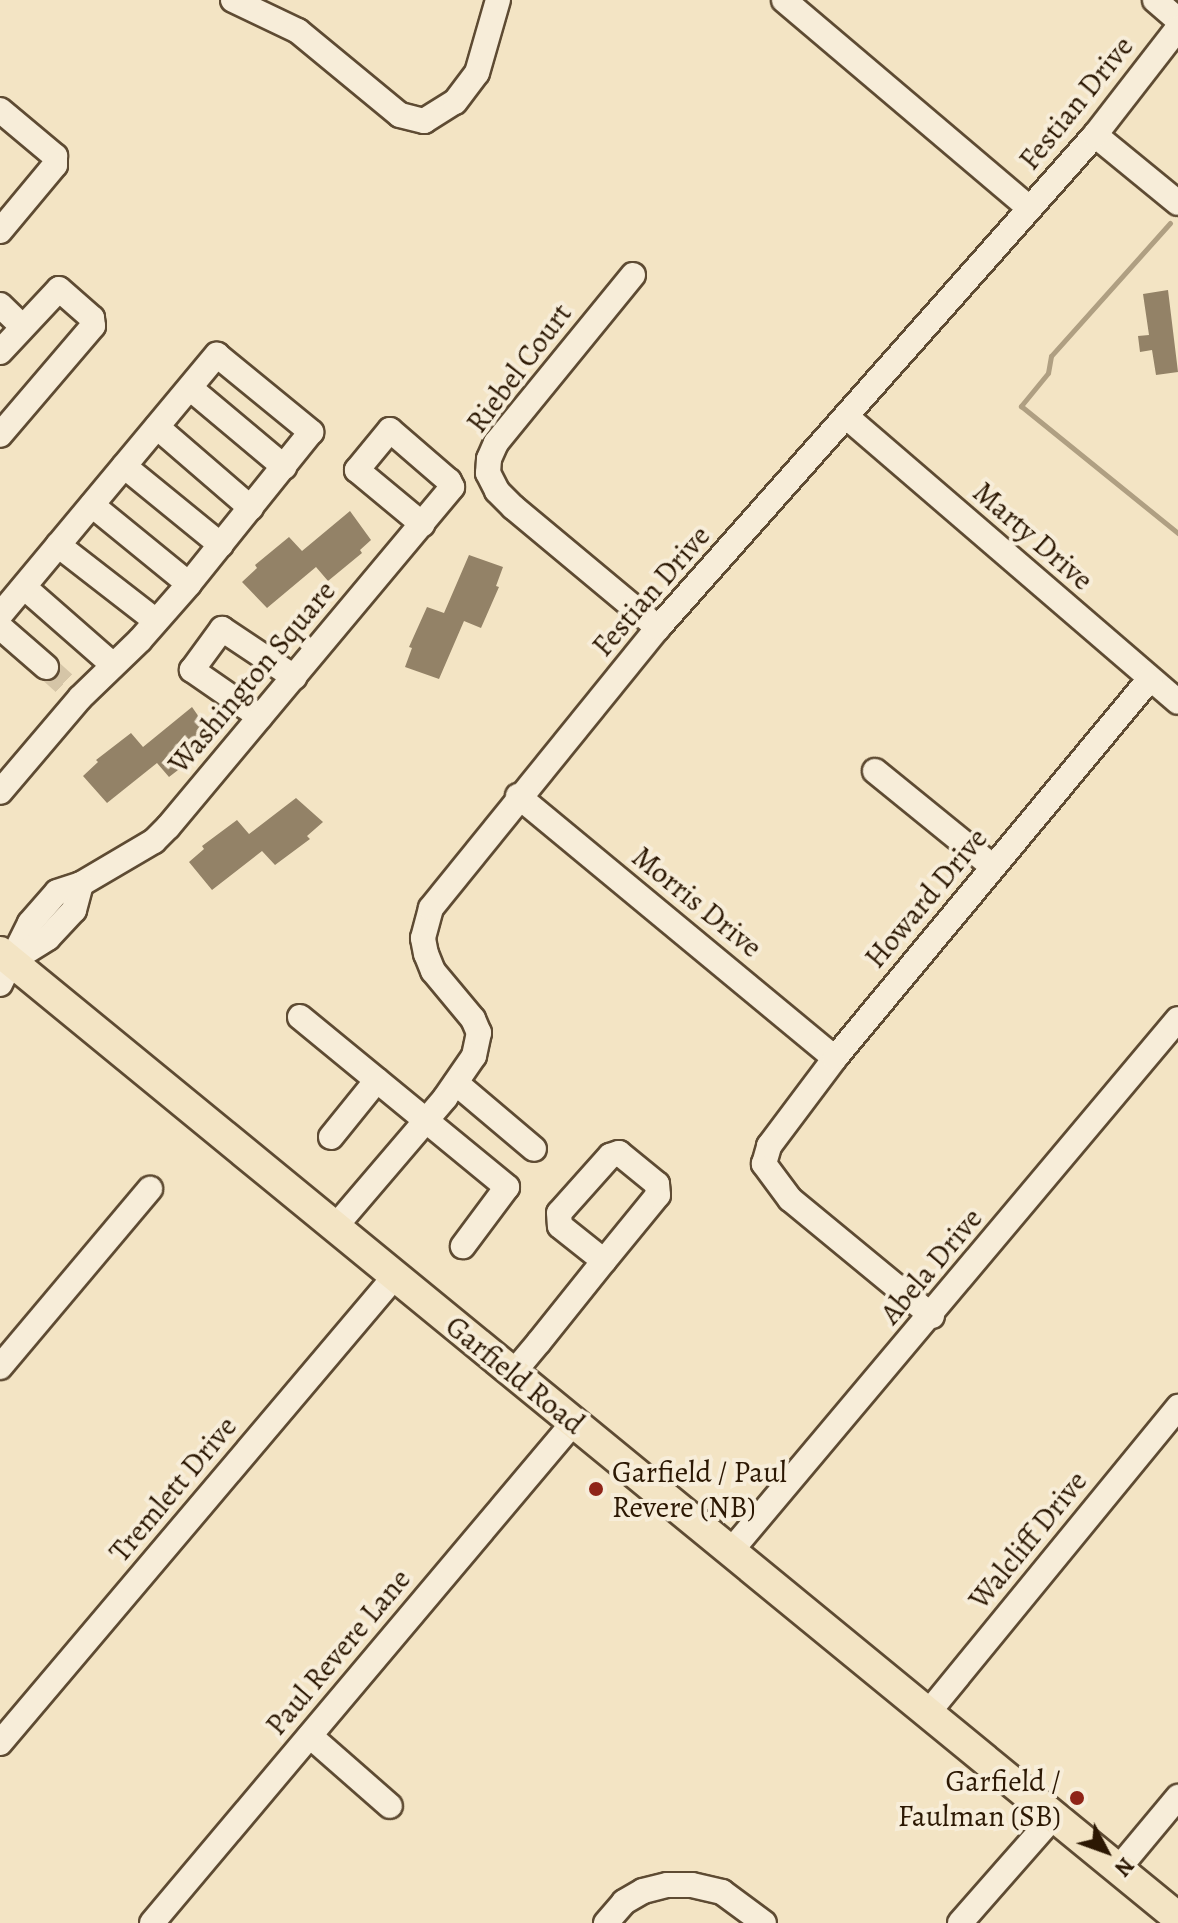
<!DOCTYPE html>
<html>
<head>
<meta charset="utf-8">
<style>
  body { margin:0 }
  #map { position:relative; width:1178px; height:1923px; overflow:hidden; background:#f3e4c4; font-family:Alegreya,serif }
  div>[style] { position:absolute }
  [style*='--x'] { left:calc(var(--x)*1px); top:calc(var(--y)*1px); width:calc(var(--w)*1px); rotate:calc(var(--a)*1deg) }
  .stream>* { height:5px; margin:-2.5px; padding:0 2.5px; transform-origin:2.5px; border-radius:2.5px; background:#af9f82 }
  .building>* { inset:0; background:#938267 }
  .minor-tunnel>* { height:24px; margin-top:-12px; transform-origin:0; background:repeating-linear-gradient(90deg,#d5c5a7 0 24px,transparent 0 36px) }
  .roads { filter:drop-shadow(2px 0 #5e4b33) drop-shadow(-2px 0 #5e4b33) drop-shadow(0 2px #5e4b33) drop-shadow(0 -2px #5e4b33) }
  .minor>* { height:24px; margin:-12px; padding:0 12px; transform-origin:12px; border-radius:12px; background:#f7edd9 }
  .major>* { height:30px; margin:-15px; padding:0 15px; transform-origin:15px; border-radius:15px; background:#f3e4c4 }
  .dots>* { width:22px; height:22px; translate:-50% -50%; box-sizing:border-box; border:4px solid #f7edd9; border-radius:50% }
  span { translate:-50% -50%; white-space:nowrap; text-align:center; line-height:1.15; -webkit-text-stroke:8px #f7edd9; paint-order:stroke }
  .street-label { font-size:30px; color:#2c1803 }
  .poi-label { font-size:30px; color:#2c1803 }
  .left { translate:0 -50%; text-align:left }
  .right { translate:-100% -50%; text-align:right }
  .north { position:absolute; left:1066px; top:1811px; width:80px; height:80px; -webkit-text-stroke:6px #f7edd9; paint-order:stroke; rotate:131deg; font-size:22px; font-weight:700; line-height:32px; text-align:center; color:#2c1803 }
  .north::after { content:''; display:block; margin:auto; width:28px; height:36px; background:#2c1803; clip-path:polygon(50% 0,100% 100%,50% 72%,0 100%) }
</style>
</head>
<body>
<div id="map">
  <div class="stream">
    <div style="--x:1170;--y:223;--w:178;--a:131.8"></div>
    <div style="--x:1051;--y:356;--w:17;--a:100"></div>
    <div style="--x:1048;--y:373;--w:43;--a:129.3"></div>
    <div style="--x:1021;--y:406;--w:202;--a:39"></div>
  </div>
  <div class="building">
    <div style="clip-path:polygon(1168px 290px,1178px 372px,1156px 375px,1152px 350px,1140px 352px,1138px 336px,1149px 335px,1143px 294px)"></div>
    <div style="clip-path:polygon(350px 511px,371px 540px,360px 550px,362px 553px,328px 581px,316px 567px,267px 608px,242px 582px,257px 568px,255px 565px,289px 537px,302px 551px)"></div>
    <div style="clip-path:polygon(469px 555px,503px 567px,496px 586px,499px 587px,481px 628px,464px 621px,439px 679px,405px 667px,412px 648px,409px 647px,427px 607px,444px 613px)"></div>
    <div style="clip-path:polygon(192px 707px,213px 737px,202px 747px,204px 750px,169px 777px,157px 763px,107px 803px,83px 776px,98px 762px,96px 760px,131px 733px,143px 747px)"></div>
    <div style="clip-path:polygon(296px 798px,323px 822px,307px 836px,310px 839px,275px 865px,262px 851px,212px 890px,189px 862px,204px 849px,202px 846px,237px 820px,249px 834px)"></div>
  </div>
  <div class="minor-tunnel">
    <div style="--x:46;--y:667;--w:28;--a:42"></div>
  </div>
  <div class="roads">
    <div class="minor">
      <div style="--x:233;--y:0;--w:72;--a:25.5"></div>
      <div style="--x:298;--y:31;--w:132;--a:39.5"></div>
      <div style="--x:400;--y:115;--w:25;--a:14"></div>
      <div style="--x:424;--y:121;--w:36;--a:-32"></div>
      <div style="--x:455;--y:102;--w:36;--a:-53"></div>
      <div style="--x:477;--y:73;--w:76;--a:-74"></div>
      <div style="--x:784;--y:0;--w:321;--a:40.3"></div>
      <div style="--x:1155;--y:0;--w:30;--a:41"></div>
      <div style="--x:0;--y:110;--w:72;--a:39.9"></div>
      <div style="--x:55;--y:156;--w:9;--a:90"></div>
      <div style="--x:55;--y:165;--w:86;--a:129.8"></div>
      <div style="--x:1095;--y:135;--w:107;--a:39.3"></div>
      <div style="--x:633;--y:275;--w:217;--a:129.2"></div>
      <div style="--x:496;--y:443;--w:17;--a:114"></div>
      <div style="--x:489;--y:459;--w:14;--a:94"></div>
      <div style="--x:488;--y:473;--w:20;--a:63"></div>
      <div style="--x:497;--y:491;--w:23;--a:45"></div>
      <div style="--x:513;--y:507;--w:189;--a:39.8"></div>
      <div style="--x:0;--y:305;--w:30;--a:44"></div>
      <div style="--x:0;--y:352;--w:86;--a:-46.9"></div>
      <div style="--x:59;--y:289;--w:44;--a:41.3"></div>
      <div style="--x:92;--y:318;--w:8;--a:83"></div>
      <div style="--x:93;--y:326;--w:143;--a:130.5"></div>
      <div style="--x:190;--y:388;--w:123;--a:40"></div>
      <div style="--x:848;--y:418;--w:435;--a:40.7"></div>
      <div style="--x:157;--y:427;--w:124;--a:40.8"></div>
      <div style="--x:124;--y:466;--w:125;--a:39.2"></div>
      <div style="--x:92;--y:505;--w:125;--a:39.2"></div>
      <div style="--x:58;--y:545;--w:124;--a:37.8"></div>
      <div style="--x:24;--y:587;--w:118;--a:41.2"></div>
      <div style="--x:0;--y:615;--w:339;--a:-50.2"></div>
      <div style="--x:217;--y:355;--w:122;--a:39.3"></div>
      <div style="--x:311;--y:432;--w:195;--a:128.8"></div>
      <div style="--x:189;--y:584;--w:74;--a:131.2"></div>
      <div style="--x:140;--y:640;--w:83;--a:136"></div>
      <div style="--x:80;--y:698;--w:123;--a:130.4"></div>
      <div style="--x:0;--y:627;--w:61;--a:41"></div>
      <div style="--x:260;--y:717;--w:83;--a:-145.3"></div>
      <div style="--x:192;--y:670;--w:51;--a:-53.8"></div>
      <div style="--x:222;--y:629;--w:87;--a:33.7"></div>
      <div style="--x:875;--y:771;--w:152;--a:39.1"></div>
      <div style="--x:518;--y:796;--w:411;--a:39.6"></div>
      <div style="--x:81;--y:884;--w:85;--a:-30.5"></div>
      <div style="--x:154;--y:841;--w:20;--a:-45"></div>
      <div style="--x:168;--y:827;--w:443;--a:-50.1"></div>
      <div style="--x:452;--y:487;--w:7;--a:-117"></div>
      <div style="--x:449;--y:481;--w:78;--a:-139.2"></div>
      <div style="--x:390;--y:430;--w:52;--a:129.5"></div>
      <div style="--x:357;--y:470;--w:85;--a:39.7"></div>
      <div style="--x:0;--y:984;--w:25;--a:-64"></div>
      <div style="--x:11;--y:961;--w:42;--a:-63.4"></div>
      <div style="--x:30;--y:923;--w:41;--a:-48.9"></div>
      <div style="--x:57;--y:892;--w:25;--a:-18"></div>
      <div style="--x:81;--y:884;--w:27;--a:105"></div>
      <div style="--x:74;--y:910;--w:38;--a:133"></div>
      <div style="--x:48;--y:938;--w:44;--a:148.1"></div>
      <div style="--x:300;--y:1017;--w:268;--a:39.4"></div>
      <div style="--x:507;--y:1187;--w:74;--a:126.7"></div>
      <div style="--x:456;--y:1083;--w:102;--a:40.2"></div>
      <div style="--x:331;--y:1137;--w:73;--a:-51.1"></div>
      <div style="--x:335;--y:1227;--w:170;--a:-49.5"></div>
      <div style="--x:445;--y:1098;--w:51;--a:-55.4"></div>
      <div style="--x:474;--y:1056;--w:24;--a:-78"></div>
      <div style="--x:479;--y:1033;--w:15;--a:-113"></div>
      <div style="--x:473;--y:1019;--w:62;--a:-129.8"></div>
      <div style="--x:433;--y:971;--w:18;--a:-112"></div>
      <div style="--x:426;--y:954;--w:16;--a:-101"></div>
      <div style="--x:423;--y:938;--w:31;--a:-75"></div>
      <div style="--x:431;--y:908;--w:360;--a:-51"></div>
      <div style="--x:658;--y:628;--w:659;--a:-48.45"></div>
      <div style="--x:1095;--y:135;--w:135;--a:-52.2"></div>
      <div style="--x:932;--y:1316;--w:184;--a:-140.5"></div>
      <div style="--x:790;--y:1199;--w:44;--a:-126.6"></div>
      <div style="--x:764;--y:1164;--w:19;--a:-74"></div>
      <div style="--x:769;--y:1146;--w:110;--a:-53.1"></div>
      <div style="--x:835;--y:1058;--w:493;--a:-50.3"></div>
      <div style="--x:0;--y:1367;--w:233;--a:-49.9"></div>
      <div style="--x:513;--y:1373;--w:40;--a:-50"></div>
      <div style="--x:539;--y:1342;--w:104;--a:-51.3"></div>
      <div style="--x:604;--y:1261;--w:85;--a:-50.7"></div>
      <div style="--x:658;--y:1195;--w:11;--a:-95"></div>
      <div style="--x:657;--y:1184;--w:49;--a:-140.8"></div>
      <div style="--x:619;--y:1153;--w:9;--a:162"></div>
      <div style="--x:610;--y:1156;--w:76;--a:131.8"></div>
      <div style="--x:559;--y:1213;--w:13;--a:86"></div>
      <div style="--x:560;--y:1226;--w:56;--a:38.5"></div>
      <div style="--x:730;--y:1552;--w:696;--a:-49.95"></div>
      <div style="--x:927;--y:1714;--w:397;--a:-50.7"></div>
      <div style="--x:310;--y:1736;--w:106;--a:41.2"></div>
      <div style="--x:0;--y:1743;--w:612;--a:-49.77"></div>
      <div style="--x:1118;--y:1869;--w:94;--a:-50.2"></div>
      <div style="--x:152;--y:1923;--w:654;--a:-49.9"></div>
      <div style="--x:606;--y:1923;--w:28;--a:-49"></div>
      <div style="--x:624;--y:1902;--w:22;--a:-30"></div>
      <div style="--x:643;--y:1891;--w:25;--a:-14"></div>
      <div style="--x:667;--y:1885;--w:25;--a:0"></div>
      <div style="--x:692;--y:1885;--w:31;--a:13"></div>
      <div style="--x:722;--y:1892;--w:52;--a:36.4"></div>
      <div style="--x:960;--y:1923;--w:142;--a:-48.7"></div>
    </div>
    <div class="major">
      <div style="--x:0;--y:952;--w:1523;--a:39.35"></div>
    </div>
  </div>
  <div class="dots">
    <div style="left:596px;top:1489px;background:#8f2418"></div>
    <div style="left:1077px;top:1798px;background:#8f2418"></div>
  </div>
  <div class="street-label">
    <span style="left:1076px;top:103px;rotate:-51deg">Festian Drive</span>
    <span style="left:519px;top:368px;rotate:-53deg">Riebel Court</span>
    <span style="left:1033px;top:536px;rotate:41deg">Marty Drive</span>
    <span style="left:651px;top:591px;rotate:-49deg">Festian Drive</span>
    <span style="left:252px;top:677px;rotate:-50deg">Washington Square</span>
    <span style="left:926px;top:898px;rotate:-50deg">Howard Drive</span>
    <span style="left:697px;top:902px;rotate:39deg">Morris Drive</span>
    <span style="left:931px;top:1266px;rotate:-50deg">Abela Drive</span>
    <span style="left:515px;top:1375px;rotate:39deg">Garfield Road</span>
    <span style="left:173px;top:1489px;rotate:-50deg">Tremlett Drive</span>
    <span style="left:1028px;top:1540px;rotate:-51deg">Walcliff Drive</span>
    <span style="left:338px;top:1652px;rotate:-50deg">Paul Revere Lane</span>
  </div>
  <div class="poi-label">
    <span class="left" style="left:612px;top:1489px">Garfield / Paul<br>Revere (NB)</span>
    <span class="right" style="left:1061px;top:1798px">Garfield /<br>Faulman (SB)</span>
  </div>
  <div class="north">N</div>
</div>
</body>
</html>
